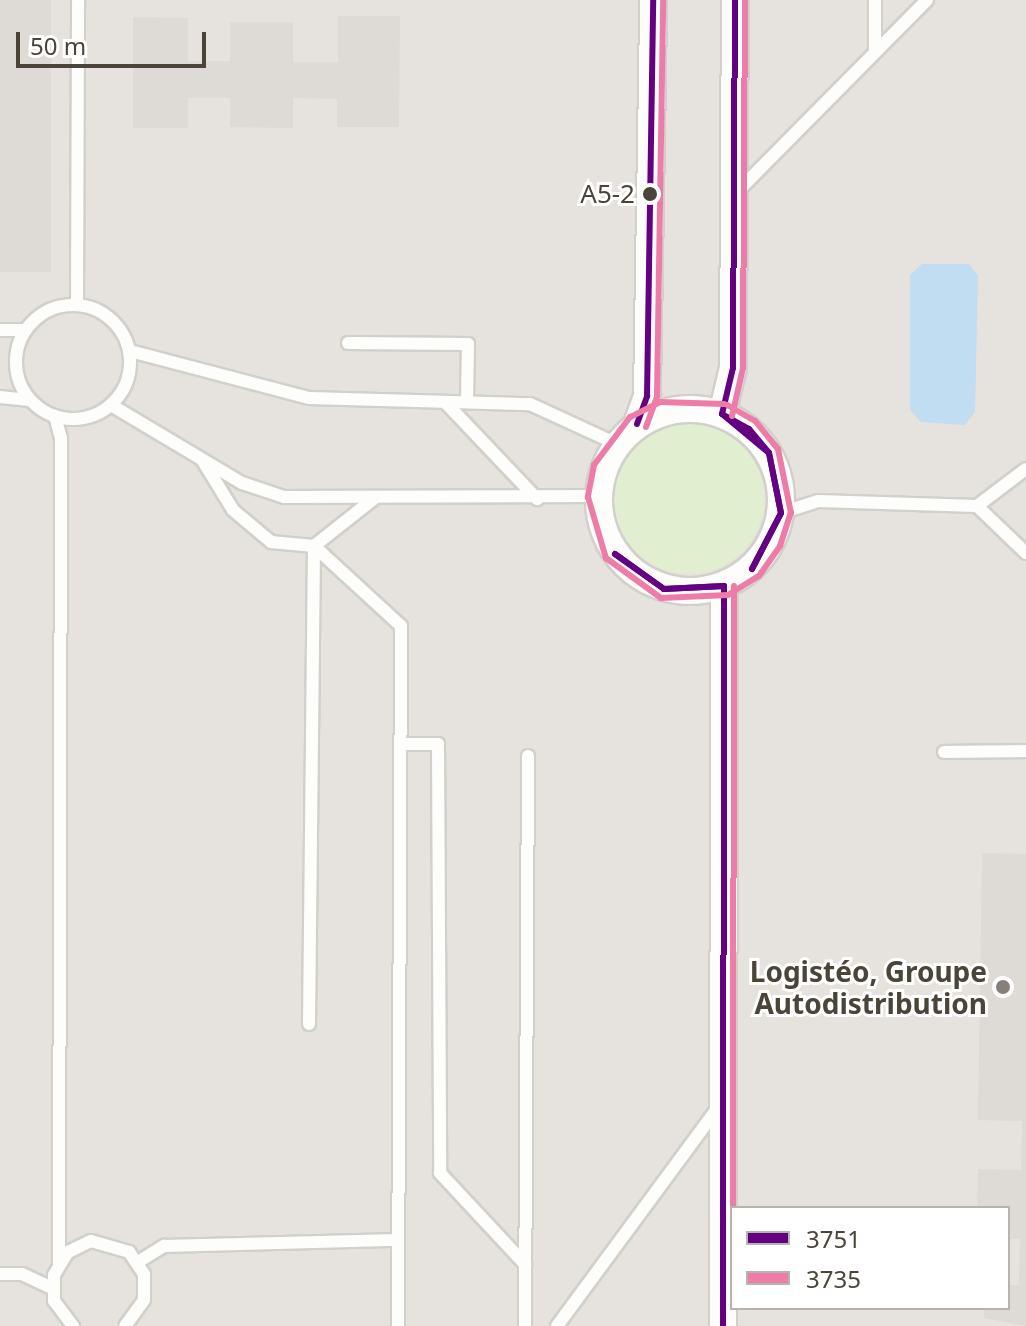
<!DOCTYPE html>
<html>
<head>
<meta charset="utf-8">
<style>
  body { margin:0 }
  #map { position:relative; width:1026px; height:1326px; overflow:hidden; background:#f4f2ee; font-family:"Noto Sans",sans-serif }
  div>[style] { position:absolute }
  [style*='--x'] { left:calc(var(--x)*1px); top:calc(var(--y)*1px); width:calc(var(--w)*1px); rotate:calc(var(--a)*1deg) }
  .industrial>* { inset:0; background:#e6e2de }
  .green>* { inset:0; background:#e1eecf }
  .round { border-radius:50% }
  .parking>* { inset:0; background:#e6e3df }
  .water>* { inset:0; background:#c0ddf1 }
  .building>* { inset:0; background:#dedbd6 }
  .roads { filter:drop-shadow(2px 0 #d2d0cb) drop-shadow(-2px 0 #d2d0cb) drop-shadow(0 2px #d2d0cb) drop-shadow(0 -2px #d2d0cb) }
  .service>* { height:12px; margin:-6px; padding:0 6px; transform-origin:6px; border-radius:6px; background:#fdfdfc }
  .service>.ring { margin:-6px; padding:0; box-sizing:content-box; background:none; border:12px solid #fdfdfc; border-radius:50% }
  .minor>* { height:26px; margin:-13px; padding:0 13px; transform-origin:13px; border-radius:13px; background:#fdfdfc }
  .minor>.ring { margin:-13px; padding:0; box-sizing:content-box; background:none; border:26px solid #fdfdfc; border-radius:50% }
  .bus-1>* { height:6px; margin:-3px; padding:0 3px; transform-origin:3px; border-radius:3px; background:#640082 }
  .bus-2>* { height:6px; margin:-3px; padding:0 3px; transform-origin:3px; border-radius:3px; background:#ed7ca8 }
  .dots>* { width:22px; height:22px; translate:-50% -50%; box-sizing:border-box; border:4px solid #fff; border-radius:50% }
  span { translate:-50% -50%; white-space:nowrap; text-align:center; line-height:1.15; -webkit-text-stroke:6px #fff; paint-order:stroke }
  .bus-label { font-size:26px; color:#4b4439 }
  .right { translate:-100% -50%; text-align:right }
  .poi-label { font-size:28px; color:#4b4439; font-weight:700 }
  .legend { position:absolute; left:730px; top:1206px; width:280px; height:104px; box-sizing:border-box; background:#fff; border:2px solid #b7b4b0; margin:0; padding:10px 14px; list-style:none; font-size:24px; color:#4b4439 }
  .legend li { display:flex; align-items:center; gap:16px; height:40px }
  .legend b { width:40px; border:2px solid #b7b4b0 }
  .scale { position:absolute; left:16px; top:32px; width:190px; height:36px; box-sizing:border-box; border:4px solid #4b4439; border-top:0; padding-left:10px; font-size:24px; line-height:28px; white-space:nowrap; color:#4b4439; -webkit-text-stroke:6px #fff; paint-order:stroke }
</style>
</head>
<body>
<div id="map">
  <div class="industrial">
    <div style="clip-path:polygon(evenodd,0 0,1026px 0,1026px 1326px,0 1326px,0 0,732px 1208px,1008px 1208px,1008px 1308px,732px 1308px,732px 1208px)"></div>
  </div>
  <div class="green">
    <div class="round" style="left:614px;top:424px;width:150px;height:150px"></div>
  </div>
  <div class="parking">
    <div style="clip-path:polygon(1002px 661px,1026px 662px,1026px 726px,1002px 726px)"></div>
  </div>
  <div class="water">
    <div style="clip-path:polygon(922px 264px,969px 264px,978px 276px,975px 412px,965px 425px,921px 422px,910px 410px,910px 275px)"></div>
  </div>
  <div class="building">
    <div style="clip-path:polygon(0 0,51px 0,51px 272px,0 272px)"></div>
    <div style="clip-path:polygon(338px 16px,400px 16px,399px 127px,337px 127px,337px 99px,293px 98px,293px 128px,230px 127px,230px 98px,188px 98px,188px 128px,133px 128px,133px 17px,188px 18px,188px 61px,230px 61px,230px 22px,293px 22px,293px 62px,338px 62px)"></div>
    <div style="clip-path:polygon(982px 853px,1026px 854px,1026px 1326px,984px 1318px,984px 1308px,1008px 1308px,1008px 1285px,1019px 1285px,1020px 1239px,1008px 1239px,1008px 1208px,977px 1208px,978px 1169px,1021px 1170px,1022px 1121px,978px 1120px)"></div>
  </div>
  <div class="roads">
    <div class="service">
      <div style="--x:875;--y:50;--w:50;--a:-90"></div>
      <div style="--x:735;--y:194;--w:273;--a:-45.3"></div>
      <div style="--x:77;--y:305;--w:305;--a:-89.8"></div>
      <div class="ring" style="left:16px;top:305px;width:102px;height:102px"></div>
      <div style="--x:0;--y:330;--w:26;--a:0"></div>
      <div style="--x:348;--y:343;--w:120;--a:0.5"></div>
      <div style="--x:468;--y:344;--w:58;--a:91"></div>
      <div style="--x:130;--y:351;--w:185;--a:14.7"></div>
      <div style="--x:309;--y:398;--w:221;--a:1.6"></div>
      <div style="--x:530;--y:404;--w:96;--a:24.7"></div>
      <div style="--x:0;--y:397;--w:30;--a:6"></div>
      <div style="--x:445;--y:402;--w:134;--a:46.5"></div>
      <div style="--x:111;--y:405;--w:152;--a:30.8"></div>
      <div style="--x:242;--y:483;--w:44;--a:18.4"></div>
      <div style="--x:284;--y:497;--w:314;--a:-0.2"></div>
      <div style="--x:55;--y:416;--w:23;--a:75"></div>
      <div style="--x:61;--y:438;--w:825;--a:90.14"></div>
      <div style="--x:203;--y:461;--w:57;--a:58.5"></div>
      <div style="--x:233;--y:510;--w:50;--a:40.1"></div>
      <div style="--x:271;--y:542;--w:43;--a:5.3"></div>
      <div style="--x:314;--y:546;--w:118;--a:42.6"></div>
      <div style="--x:401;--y:626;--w:700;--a:90.25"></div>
      <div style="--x:977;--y:506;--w:61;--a:-37.1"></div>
      <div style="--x:781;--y:513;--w:39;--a:-18"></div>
      <div style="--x:818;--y:501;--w:159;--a:1.8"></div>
      <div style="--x:977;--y:506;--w:68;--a:43.8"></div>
      <div style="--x:314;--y:546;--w:79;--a:-38.3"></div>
      <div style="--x:401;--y:744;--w:37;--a:0"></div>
      <div style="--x:438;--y:744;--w:429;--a:89.7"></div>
      <div style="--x:440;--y:1173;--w:125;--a:47"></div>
      <div style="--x:944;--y:752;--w:82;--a:-0.7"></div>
      <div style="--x:309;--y:1024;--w:478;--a:-89.4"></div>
      <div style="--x:138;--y:1262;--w:31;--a:-32"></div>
      <div style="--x:164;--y:1246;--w:234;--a:-1.5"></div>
      <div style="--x:0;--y:1274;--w:22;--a:0"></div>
      <div style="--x:22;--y:1274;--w:33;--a:25"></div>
      <div style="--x:73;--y:1326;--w:31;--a:-127"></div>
      <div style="--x:54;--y:1301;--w:26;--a:-90"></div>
      <div style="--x:54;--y:1275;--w:27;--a:-59"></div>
      <div style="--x:68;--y:1252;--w:25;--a:-26"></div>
      <div style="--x:91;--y:1241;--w:40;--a:16"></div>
      <div style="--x:129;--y:1252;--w:27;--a:56"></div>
      <div style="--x:144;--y:1274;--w:26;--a:90"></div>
      <div style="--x:144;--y:1300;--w:32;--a:126"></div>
      <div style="--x:525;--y:1326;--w:570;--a:-89.7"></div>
      <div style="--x:557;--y:1326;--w:273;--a:-53.6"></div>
    </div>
    <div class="minor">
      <div class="ring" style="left:599px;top:409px;width:156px;height:156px"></div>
      <div style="--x:722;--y:414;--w:47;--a:-76.6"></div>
      <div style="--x:733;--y:368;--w:368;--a:-89.7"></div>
      <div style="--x:637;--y:424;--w:30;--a:-70"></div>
      <div style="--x:647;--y:396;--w:396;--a:-89.1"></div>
      <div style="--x:723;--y:1326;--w:740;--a:-89.92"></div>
    </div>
  </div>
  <div class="bus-1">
    <div style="--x:722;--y:414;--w:31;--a:29"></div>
    <div style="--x:749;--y:429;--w:31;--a:50"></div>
    <div style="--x:722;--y:414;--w:61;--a:39.7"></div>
    <div style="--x:722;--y:414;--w:47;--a:-76.6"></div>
    <div style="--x:733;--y:368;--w:368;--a:-89.7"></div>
    <div style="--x:637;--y:424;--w:30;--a:-70"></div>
    <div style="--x:647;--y:396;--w:396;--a:-89.1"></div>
    <div style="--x:769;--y:453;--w:61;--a:78.7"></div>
    <div style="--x:769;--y:453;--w:61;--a:78.7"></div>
    <div style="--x:615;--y:554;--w:60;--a:35.5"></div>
    <div style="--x:615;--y:554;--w:60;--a:35.5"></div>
    <div style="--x:752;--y:569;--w:63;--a:-62.6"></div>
    <div style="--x:752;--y:569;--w:63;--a:-62.6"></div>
    <div style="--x:664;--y:589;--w:60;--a:-2.9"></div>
    <div style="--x:664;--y:589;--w:60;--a:-2.9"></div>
    <div style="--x:723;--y:1326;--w:740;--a:-89.92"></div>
  </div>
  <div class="bus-2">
    <div style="--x:724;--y:404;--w:64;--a:-178.2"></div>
    <div style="--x:660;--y:402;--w:34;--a:153"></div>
    <div style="--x:630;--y:417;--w:60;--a:126.9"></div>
    <div style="--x:594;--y:465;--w:33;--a:101"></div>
    <div style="--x:588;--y:497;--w:64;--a:73.6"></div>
    <div style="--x:606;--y:558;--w:68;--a:36"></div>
    <div style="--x:661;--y:598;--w:67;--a:-2.6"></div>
    <div style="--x:728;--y:595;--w:36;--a:-32"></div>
    <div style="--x:759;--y:576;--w:37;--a:-55"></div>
    <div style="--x:780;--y:546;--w:35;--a:-72"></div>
    <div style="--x:791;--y:513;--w:65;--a:-101.5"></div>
    <div style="--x:778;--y:449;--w:36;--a:-129"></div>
    <div style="--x:755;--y:421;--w:32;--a:-150"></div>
    <div style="--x:732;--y:416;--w:49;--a:-77.1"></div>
    <div style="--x:743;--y:368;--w:368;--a:-89.7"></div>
    <div style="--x:646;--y:427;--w:33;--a:-70"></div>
    <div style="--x:657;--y:396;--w:396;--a:-89.1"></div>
    <div style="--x:733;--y:1208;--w:622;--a:-89.91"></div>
  </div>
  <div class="dots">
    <div style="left:650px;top:194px;background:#4b4439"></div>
    <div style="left:1003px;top:987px;background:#868178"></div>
  </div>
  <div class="bus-label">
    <span class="right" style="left:635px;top:194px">A5-2</span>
  </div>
  <div class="poi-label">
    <span class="right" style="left:987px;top:987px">Logistéo, Groupe<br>Autodistribution</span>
  </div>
  <ul class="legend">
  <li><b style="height:10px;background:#640082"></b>3751</li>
  <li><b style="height:10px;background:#ed7ca8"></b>3735</li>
  </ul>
  <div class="scale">50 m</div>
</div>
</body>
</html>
